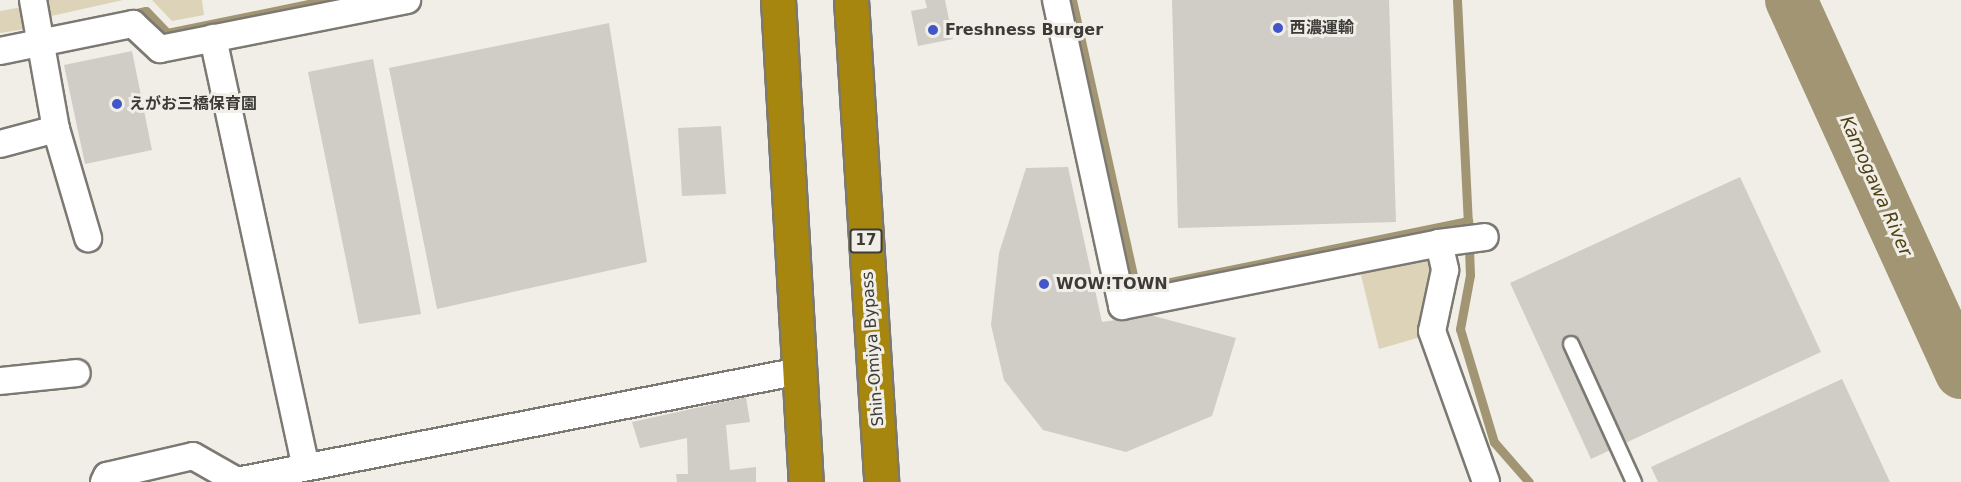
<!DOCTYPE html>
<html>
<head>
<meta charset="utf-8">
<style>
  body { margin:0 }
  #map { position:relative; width:1961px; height:482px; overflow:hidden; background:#f0eee6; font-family:"DejaVu Sans","Noto Sans JP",sans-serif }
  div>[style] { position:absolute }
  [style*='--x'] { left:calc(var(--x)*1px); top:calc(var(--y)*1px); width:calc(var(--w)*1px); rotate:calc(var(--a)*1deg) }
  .green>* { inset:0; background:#dcd3b8 }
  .stream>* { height:9px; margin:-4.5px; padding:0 4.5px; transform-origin:4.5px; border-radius:4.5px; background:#a19573 }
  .river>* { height:52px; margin:-26px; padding:0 26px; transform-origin:26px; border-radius:26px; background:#a19573 }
  .building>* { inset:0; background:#cfcdc5 }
  .roads { filter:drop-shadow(2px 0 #7b7972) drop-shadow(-2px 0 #7b7972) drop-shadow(0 2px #7b7972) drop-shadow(0 -2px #7b7972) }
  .lane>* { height:14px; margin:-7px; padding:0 7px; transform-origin:7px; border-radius:7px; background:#fff }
  .street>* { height:26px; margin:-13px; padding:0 13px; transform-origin:13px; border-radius:13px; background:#fff }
  .highway>* { height:33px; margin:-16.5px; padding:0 16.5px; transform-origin:16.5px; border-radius:16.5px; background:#a7860f }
  .dots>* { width:16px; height:16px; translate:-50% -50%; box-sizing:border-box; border:3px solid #f0eee6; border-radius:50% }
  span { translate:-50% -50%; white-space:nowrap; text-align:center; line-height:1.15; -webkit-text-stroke:6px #f0eee6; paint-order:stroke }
  .shield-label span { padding:2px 4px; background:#f0eee6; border:2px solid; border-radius:4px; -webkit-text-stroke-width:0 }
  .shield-label { font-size:15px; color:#3c3b38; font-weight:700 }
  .poi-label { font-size:16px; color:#3c3b38; font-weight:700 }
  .left { translate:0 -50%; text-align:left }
  .street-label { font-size:16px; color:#3c3b38 }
  .water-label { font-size:18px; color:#4e4013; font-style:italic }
</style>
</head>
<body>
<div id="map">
  <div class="green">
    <div style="clip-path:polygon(46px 0,123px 0,47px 17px)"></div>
    <div style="clip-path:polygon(152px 0,202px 0,204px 15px,172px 21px)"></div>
    <div style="clip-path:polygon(22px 7px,25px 29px,0 33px,0 11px)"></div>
    <div style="clip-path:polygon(1435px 250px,1424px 336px,1379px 349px,1359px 267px)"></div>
  </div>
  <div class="stream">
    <div style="--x:1072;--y:0;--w:286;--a:77.5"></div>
    <div style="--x:1134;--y:279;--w:14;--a:34"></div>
    <div style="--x:1146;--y:287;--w:329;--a:-11.6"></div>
    <div style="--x:1468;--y:221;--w:54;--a:87.9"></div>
    <div style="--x:1470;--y:275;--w:55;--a:100.5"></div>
    <div style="--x:1460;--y:329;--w:118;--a:73.3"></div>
    <div style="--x:1494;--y:442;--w:53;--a:48.8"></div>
    <div style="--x:1457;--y:0;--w:221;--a:87.2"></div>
    <div style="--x:128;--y:15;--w:18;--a:-13"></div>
    <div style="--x:146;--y:11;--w:30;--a:46"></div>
    <div style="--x:167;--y:33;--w:164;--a:-11.6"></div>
  </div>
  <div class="river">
    <div style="--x:1791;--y:0;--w:410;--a:65.5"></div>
  </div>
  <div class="building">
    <div style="clip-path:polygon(925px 0,945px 0,953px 39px,918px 46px,911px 11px,927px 8px)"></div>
    <div style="clip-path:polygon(1172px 0,1389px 0,1396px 222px,1178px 228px)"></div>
    <div style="clip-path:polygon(609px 23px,647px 262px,437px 309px,389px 68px)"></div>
    <div style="clip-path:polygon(132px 51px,152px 150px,85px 164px,64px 65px)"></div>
    <div style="clip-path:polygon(373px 59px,421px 314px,359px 324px,308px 72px)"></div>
    <div style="clip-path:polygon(721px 126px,726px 194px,682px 196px,678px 128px)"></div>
    <div style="clip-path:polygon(1068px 167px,1102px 322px,1150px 315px,1236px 338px,1212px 416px,1126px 452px,1043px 430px,1004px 380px,991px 325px,999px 253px,1026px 168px)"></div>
    <div style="clip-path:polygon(1740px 177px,1821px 352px,1591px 459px,1510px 283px)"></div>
    <div style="clip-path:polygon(1842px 379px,1890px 482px,1658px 482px,1651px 467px)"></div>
    <div style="clip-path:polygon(746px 397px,750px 422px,726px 425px,730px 470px,756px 467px,756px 482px,677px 482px,676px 474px,688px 474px,687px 438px,640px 448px,632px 422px)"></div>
  </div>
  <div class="roads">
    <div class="lane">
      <div style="--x:1571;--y:344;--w:152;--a:65.5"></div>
    </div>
    <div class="street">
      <div style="--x:33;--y:0;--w:131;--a:79.9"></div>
      <div style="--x:56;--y:129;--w:114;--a:73.6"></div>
      <div style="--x:1056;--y:0;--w:313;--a:77.8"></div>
      <div style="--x:1122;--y:306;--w:323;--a:-11.2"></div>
      <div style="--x:1439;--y:243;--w:28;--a:77"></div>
      <div style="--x:1445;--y:270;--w:62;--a:102"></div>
      <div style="--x:1432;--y:331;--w:160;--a:70.3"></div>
      <div style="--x:213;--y:38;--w:439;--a:77.8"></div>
      <div style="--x:0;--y:51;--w:136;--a:-11.5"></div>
      <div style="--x:133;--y:24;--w:37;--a:43"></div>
      <div style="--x:160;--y:49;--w:252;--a:-11.2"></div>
      <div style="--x:0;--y:144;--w:58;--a:-15"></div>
      <div style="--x:1439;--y:243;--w:46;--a:-7.4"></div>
      <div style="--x:0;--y:381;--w:77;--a:-5.9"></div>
      <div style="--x:104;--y:482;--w:7;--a:-63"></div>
      <div style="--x:107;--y:476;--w:88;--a:-13.1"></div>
      <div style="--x:193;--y:456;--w:51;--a:29.6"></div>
      <div style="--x:237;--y:481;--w:574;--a:-11.06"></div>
    </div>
    <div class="highway">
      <div style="--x:778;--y:0;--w:483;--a:86.7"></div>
      <div style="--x:851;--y:0;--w:483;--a:86.4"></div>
    </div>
  </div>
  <div class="dots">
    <div style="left:1278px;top:28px;background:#4256c9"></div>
    <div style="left:933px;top:30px;background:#4256c9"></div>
    <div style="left:117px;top:104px;background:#4256c9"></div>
    <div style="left:1044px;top:284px;background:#4256c9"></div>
  </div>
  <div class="shield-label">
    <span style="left:866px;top:241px">17</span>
  </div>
  <div class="poi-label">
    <span class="left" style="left:1290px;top:28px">西濃運輸</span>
    <span class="left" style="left:945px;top:30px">Freshness Burger</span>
    <span class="left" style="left:129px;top:104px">えがお三橋保育園</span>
    <span class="left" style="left:1056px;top:284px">WOW!TOWN</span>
  </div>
  <div class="street-label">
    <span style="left:873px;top:349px;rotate:-94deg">Shin-Omiya Bypass</span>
  </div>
  <div class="water-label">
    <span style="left:1876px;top:186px;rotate:66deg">Kamogawa River</span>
  </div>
</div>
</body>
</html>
